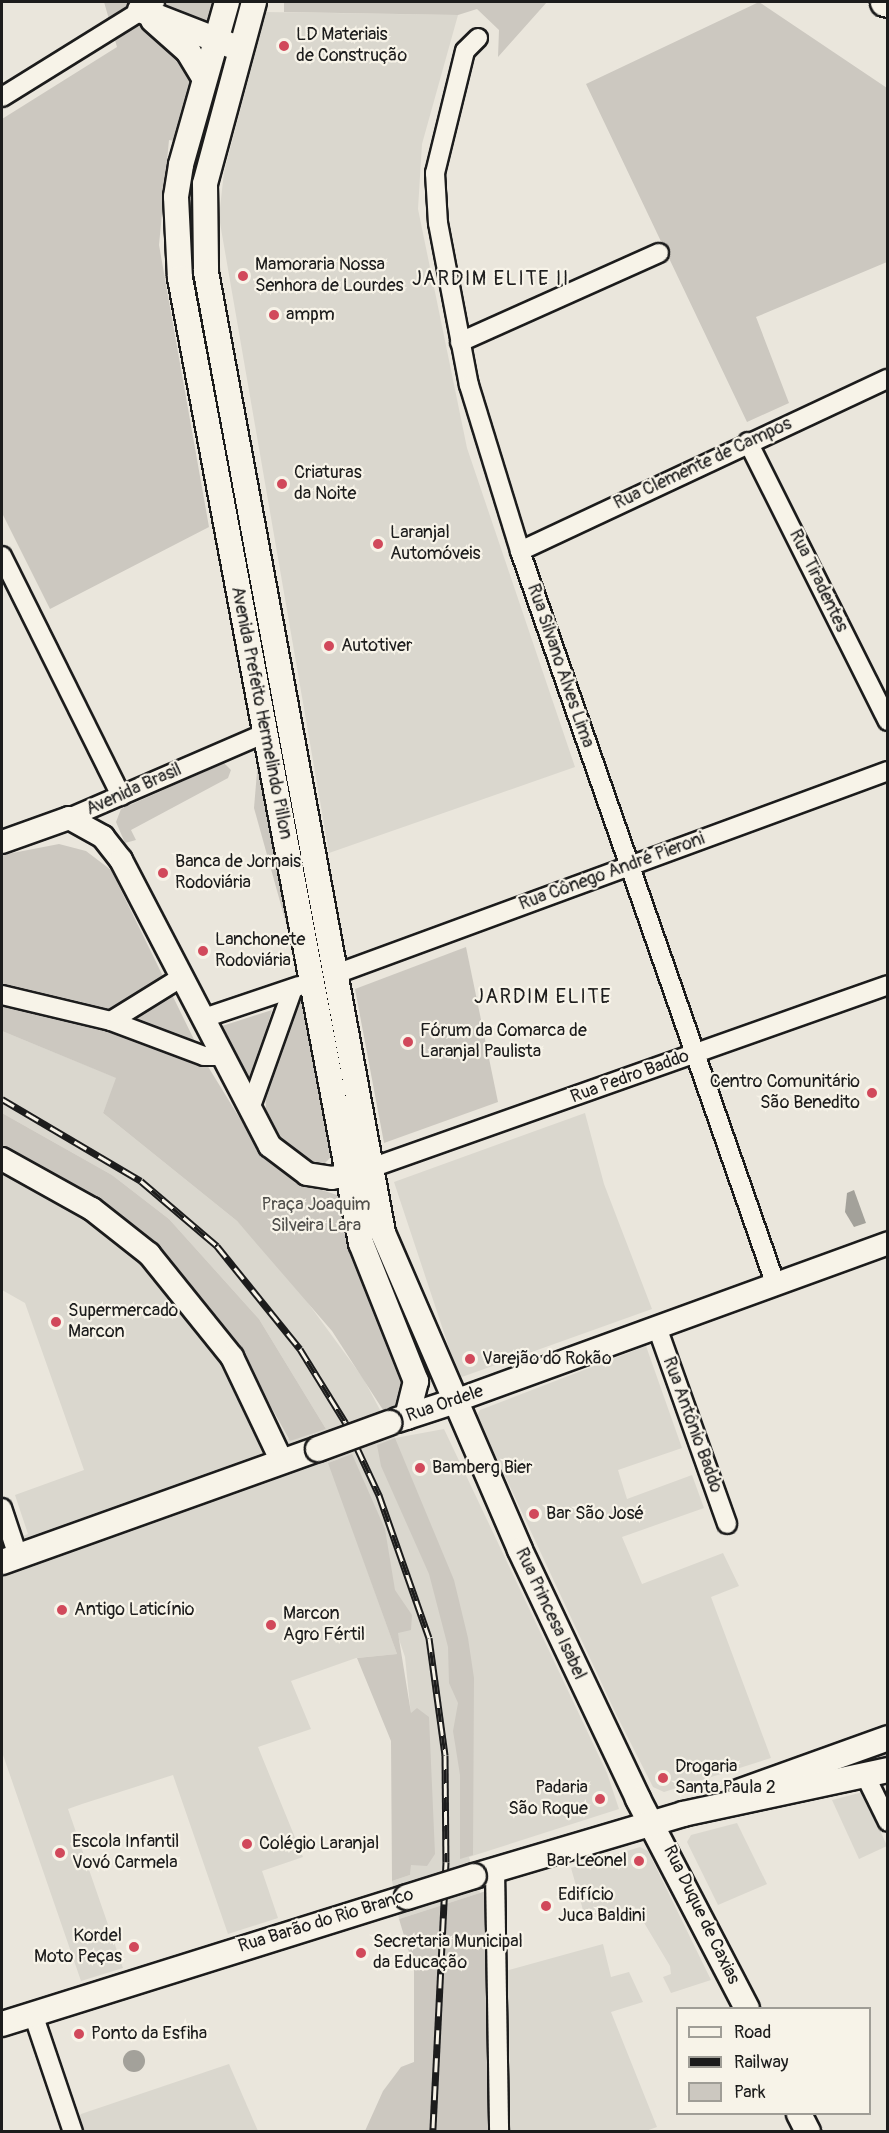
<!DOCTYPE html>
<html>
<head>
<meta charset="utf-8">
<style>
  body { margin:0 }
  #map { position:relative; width:889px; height:2133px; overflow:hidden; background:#eae6dc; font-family:Pangolin,sans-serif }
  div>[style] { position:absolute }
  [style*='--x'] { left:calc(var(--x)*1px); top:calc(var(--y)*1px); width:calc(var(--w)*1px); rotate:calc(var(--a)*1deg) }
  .built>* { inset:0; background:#dad7ce }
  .green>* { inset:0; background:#ccc8c0 }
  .water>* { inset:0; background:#a3a19a }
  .round { border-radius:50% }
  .roads { filter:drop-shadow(2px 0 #1c1c1c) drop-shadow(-2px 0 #1c1c1c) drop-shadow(0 2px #1c1c1c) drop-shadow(0 -2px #1c1c1c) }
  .minor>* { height:18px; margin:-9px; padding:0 9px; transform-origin:9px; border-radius:9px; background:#f7f3e8 }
  .tertiary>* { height:22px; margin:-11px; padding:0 11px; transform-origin:11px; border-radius:11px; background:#f7f3e8 }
  .secondary>* { height:24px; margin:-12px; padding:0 12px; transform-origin:12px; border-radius:12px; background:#f7f3e8 }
  .primary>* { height:27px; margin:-13.5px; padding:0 13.5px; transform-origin:13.5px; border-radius:13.5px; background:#f7f3e8 }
  .rail>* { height:7px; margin-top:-3.5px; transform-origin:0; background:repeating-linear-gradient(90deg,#f7f3e8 0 14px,#1c1c1c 0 28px); box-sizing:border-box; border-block:2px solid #1c1c1c }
  .bridges { filter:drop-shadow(2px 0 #1c1c1c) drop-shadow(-2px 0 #1c1c1c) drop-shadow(0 2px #1c1c1c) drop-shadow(0 -2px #1c1c1c) }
  .secondary-bridge>* { height:24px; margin:-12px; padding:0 12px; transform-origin:12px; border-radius:12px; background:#f7f3e8 }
  .dots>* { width:16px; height:16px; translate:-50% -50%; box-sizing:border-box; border:3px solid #f7f3e8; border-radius:50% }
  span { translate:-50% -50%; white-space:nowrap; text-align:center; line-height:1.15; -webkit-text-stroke:4.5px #f7f3e8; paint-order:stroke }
  .poi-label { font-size:18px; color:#1c1c1c }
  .left { translate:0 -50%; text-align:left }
  .right { translate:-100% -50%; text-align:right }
  .street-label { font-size:18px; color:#1c1c1c }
  .park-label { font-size:18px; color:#51504d }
  .neighbourhood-label { font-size:20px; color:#1c1c1c; letter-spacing:1.5px }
  .frame { position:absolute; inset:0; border:3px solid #1c1c1c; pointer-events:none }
  .legend { position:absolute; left:676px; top:2007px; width:195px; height:108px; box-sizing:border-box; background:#f7f3e8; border:2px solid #9f9d96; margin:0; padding:8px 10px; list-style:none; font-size:18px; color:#1c1c1c }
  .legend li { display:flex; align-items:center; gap:12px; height:30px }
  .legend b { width:30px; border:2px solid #9f9d96 }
</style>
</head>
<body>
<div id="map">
  <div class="built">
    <div style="clip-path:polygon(266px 12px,458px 15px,422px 144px,418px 209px,467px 448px,575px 767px,329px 853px,219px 217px,224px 172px)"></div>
    <div style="clip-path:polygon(2px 1031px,117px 1078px,103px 1113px,237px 1221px,289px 1277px,363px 1378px,395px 1438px,444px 1429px,607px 1773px,619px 1809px,469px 1857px,480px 1893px,399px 1919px,392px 1881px,410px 1875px,415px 1754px,405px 1657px,338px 1459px,329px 1463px,397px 1654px,356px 1658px,291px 1681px,311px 1729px,258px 1747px,303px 1857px,262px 1871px,278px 1918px,228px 1934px,173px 1775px,82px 1804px,68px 1809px,123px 1968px,81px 1981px,2px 1752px,2px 1544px,28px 1534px,15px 1495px,84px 1470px,25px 1303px,2px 1290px,2px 1147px,96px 1198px,165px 1255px,232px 1339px,288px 1439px,326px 1429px,259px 1319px,169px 1219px,112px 1175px,2px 1113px)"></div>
    <div style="clip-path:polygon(585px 1113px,604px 1184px,652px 1309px,459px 1378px,394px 1182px)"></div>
    <div style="clip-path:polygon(646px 1346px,682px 1448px,618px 1470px,627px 1499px,692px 1475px,704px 1508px,622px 1537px,642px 1584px,723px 1553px,739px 1586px,711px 1597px,771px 1758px,664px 1792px,653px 1787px,616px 1714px,477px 1416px,480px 1410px)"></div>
    <div style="clip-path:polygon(863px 1792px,887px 1846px,859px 1859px,832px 1800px)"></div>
    <div style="clip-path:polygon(737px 1823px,767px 1884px,718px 1905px,687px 1842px,691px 1835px)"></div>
    <div style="clip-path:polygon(640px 1847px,648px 1851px,711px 1980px,671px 1993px,663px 1977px,671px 1974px,670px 1966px,634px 1906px,585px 1917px,571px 1868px)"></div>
    <div style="clip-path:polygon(603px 1944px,611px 1977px,629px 1972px,643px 2002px,611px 2012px,657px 2127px,643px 2132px,489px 2131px,487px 1976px)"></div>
    <div style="clip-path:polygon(229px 2064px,258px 2131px,71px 2132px,81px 2114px)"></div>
  </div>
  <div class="green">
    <div style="clip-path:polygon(104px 2px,217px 2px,175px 141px,169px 140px,159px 245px,209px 527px,50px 609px,2px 513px,2px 119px,117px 47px)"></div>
    <div style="clip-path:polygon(284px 2px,547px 2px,498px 57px,499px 30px,477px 9px,458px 15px,284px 12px)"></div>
    <div style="clip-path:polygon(759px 2px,887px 88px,887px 262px,756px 317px,789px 403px,747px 422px,586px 84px)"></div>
    <div style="clip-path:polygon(224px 55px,198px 158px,187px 236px,193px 157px)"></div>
    <div style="clip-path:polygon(190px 260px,194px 262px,210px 370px,207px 368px)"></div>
    <div style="clip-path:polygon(220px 421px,261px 636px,259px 638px,218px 424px)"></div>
    <div style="clip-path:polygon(258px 760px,296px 959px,254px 808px)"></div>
    <div style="clip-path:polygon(224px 763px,231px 770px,228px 778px,131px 830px,136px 840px,125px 843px,116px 822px,121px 809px)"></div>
    <div style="clip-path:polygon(59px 844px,86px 851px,111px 870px,204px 1060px,261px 1153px,294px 1181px,340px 1196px,404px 1378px,399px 1404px,390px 1411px,385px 1413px,332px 1331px,237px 1221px,103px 1113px,116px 1078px,2px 1031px,2px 855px)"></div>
    <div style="clip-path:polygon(466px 947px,498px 1102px,384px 1143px,355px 989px)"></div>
    <div style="clip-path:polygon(301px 1002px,333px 1155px,322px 1166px,284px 1147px,266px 1109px,265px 1090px,296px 1003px)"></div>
    <div style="clip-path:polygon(272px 1010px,253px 1075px,248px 1077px,222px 1026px)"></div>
    <div style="clip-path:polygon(2px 1113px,112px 1175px,169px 1219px,259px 1319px,326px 1429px,290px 1441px,242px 1354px,182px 1274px,107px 1206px,2px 1147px)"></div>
    <div style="clip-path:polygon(379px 1263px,429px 1369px,428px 1374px,424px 1371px)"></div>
    <div style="clip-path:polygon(395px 1438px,454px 1580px,468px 1638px,474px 1678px,473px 1855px,460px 1859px,460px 1775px,453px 1731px,458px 1703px,449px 1683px,448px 1647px,429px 1574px,381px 1466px,377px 1445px)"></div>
    <div style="clip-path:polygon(352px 1454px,385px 1529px,395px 1590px,412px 1615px,411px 1630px,398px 1633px,411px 1713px,417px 1708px,429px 1717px,435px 1854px,427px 1866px,411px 1865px,410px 1875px,392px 1881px,391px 1741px,357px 1658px,397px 1654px,328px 1463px)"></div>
    <div style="clip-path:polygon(887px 1748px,887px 1761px,822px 1776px,820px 1769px)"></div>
    <div style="clip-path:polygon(486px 1891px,489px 2131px,365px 2131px,383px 2091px,401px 2067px,414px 2062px,414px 1969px,399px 1919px)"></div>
  </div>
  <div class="water">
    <div style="clip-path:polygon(854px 1190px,866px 1223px,854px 1227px,845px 1212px,847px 1193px)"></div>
    <div class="round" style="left:123px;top:2050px;width:22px;height:22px"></div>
  </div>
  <div class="roads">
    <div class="minor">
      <div style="--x:478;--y:38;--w:18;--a:135"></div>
      <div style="--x:465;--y:51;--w:126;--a:103.8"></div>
      <div style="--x:435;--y:173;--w:50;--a:86.6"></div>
      <div style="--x:438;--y:223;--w:165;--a:79.2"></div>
      <div style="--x:469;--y:385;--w:174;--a:72.9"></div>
      <div style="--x:520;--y:551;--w:775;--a:70.79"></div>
      <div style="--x:2;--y:97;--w:180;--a:-31.8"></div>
      <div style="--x:460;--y:342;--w:218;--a:-24.1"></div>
      <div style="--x:748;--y:442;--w:312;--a:63.4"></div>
      <div style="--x:520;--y:551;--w:406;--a:-25.1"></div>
      <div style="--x:2;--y:556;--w:268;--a:63.6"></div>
      <div style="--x:69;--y:818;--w:214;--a:-23.4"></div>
      <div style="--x:336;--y:974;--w:588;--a:-20.19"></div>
      <div style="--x:2;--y:995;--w:112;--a:13.4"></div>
      <div style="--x:111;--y:1021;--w:99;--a:20.6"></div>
      <div style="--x:204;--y:1056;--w:19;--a:0"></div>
      <div style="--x:204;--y:1018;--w:100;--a:-18.6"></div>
      <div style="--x:111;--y:1021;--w:84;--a:-31.8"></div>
      <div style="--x:250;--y:1109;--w:128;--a:-70.4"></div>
      <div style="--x:371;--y:1168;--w:548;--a:-19.49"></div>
      <div style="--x:657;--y:1327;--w:209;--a:70.4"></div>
      <div style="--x:2;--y:1508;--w:51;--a:71.6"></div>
      <div style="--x:865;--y:1775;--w:52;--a:63.9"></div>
      <div style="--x:495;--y:1870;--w:262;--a:89.1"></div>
      <div style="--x:33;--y:2014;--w:125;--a:71.3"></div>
    </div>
    <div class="tertiary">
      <div style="--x:2;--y:842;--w:71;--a:-19.7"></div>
      <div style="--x:69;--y:818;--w:39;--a:29"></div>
      <div style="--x:103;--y:837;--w:29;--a:52"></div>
      <div style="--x:121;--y:860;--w:322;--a:62.5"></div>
      <div style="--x:270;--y:1146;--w:46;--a:37.1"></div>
      <div style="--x:307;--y:1174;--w:25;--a:9"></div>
      <div style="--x:332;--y:1178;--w:33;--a:-12"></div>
      <div style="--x:2;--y:1159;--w:103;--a:29.1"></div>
      <div style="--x:92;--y:1209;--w:73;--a:38.3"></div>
      <div style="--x:149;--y:1254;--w:132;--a:51.1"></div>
      <div style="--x:232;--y:1357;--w:116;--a:64.5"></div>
      <div style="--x:452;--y:1402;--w:464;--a:-20"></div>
    </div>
    <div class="secondary">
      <div style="--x:227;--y:2;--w:169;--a:105.8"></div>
      <div style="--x:181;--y:165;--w:32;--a:99"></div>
      <div style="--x:176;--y:197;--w:81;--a:87.2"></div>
      <div style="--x:180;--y:278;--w:982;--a:79.38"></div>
      <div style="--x:361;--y:1243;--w:149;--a:68.3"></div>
      <div style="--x:416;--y:1381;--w:37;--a:104"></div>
      <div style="--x:254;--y:2;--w:188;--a:105.1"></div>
      <div style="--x:205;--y:184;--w:88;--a:89.3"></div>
      <div style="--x:206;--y:272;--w:977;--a:79.56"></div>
      <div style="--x:383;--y:1233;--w:345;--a:66.6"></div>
      <div style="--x:520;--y:1550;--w:276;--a:64.6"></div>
      <div style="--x:638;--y:1799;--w:236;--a:62.5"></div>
      <div style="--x:140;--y:10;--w:97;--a:21.3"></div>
      <div style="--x:153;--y:20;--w:47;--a:41.5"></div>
      <div style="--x:188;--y:51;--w:31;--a:59"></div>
      <div style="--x:397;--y:1420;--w:58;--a:-18.1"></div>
      <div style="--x:2;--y:1562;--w:336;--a:-19.7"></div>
      <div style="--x:741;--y:1791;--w:156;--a:-19.8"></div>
      <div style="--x:474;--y:1876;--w:218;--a:-16.5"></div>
      <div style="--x:683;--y:1814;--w:210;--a:-12.1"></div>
      <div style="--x:2;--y:2024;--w:424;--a:-17.4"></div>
      <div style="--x:799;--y:2114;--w:20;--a:63"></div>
    </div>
    <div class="primary">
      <div style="--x:884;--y:2;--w:4;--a:14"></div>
    </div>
  </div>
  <div class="rail">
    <div style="--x:2;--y:1099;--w:161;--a:30.5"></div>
    <div style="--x:141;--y:1181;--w:100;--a:40.5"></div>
    <div style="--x:217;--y:1246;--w:132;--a:51.1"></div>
    <div style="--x:300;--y:1349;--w:86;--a:58.3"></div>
    <div style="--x:345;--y:1422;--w:81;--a:65"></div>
    <div style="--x:379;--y:1495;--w:151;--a:70.7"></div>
    <div style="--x:429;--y:1638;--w:118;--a:82.2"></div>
    <div style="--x:445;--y:1755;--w:107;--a:89.5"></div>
    <div style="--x:446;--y:1862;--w:270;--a:92.8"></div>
  </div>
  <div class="bridges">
    <div class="secondary-bridge">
      <div style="--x:318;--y:1449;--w:76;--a:-20.1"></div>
      <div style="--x:407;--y:1897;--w:70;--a:-17.4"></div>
    </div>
  </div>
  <div class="dots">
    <div style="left:284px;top:46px;background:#d1495b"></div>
    <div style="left:243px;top:276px;background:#d1495b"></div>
    <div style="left:274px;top:315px;background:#d1495b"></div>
    <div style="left:282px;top:484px;background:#d1495b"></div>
    <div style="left:378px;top:544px;background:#d1495b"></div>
    <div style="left:329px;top:646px;background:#d1495b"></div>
    <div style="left:163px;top:873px;background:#d1495b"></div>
    <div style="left:203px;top:951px;background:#d1495b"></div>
    <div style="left:408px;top:1042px;background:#d1495b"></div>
    <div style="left:872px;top:1093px;background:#d1495b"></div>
    <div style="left:56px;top:1322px;background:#d1495b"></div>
    <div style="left:470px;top:1359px;background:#d1495b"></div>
    <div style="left:420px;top:1468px;background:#d1495b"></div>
    <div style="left:534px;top:1514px;background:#d1495b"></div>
    <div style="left:62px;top:1610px;background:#d1495b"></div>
    <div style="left:271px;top:1625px;background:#d1495b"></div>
    <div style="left:663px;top:1778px;background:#d1495b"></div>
    <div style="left:600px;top:1799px;background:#d1495b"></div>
    <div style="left:247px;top:1844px;background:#d1495b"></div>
    <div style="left:60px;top:1853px;background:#d1495b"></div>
    <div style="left:639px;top:1861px;background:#d1495b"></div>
    <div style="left:546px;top:1906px;background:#d1495b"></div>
    <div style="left:134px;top:1947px;background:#d1495b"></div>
    <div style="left:361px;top:1953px;background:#d1495b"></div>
    <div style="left:79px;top:2034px;background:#d1495b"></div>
  </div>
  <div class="poi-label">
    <span class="left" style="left:296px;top:46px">LD Materiais<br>de Construção</span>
    <span class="left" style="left:255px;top:276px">Mamoraria Nossa<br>Senhora de Lourdes</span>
    <span class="left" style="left:286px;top:315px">ampm</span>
    <span class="left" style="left:294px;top:484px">Criaturas<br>da Noite</span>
    <span class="left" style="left:390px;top:544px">Laranjal<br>Automóveis</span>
    <span class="left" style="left:341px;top:646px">Autotiver</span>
    <span class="left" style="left:175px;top:873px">Banca de Jornais<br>Rodoviária</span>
    <span class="left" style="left:215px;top:951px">Lanchonete<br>Rodoviária</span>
    <span class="left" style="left:420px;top:1042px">Fórum da Comarca de<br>Laranjal Paulista</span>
    <span class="right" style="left:860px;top:1093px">Centro Comunitário<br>São Benedito</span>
    <span class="left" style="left:68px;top:1322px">Supermercado<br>Marcon</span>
    <span class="left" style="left:482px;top:1359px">Varejão do Rokão</span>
    <span class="left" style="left:432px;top:1468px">Bamberg Bier</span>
    <span class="left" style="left:546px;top:1514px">Bar São José</span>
    <span class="left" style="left:74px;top:1610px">Antigo Laticínio</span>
    <span class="left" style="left:283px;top:1625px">Marcon<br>Agro Fértil</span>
    <span class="left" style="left:675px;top:1778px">Drogaria<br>Santa Paula 2</span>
    <span class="right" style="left:588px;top:1799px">Padaria<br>São Roque</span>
    <span class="left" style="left:72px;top:1853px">Escola Infantil<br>Vovó Carmela</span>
    <span class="left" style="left:259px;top:1844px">Colégio Laranjal</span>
    <span class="right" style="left:627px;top:1861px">Bar Leonel</span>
    <span class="left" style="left:558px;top:1906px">Edifício<br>Juca Baldini</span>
    <span class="right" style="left:122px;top:1947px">Kordel<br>Moto Peças</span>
    <span class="left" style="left:373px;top:1953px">Secretaria Municipal<br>da Educação</span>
    <span class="left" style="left:91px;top:2034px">Ponto da Esfiha</span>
  </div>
  <div class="street-label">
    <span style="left:703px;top:464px;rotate:-25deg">Rua Clemente de Campos</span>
    <span style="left:818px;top:581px;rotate:64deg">Rua Tiradentes</span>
    <span style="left:560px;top:666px;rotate:71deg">Rua Silvano Alves Lima</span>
    <span style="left:261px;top:713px;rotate:79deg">Avenida Prefeito Hermelindo Pillon</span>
    <span style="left:134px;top:790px;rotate:-24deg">Avenida Brasil</span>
    <span style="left:612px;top:872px;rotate:-20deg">Rua Cônego André Pieroni</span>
    <span style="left:630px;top:1077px;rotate:-20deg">Rua Pedro Baddo</span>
    <span style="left:445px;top:1404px;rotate:-19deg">Rua Ordele</span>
    <span style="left:692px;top:1425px;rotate:70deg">Rua Antônio Baddo</span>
    <span style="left:550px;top:1614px;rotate:65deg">Rua Princesa Isabel</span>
    <span style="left:701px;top:1915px;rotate:64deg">Rua Duque de Caxias</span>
    <span style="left:326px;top:1921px;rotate:-17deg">Rua Barão do Rio Branco</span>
  </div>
  <div class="park-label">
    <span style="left:316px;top:1216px">Praça Joaquim<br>Silveira Lara</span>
  </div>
  <div class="neighbourhood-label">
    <span style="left:491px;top:278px">JARDIM ELITE II</span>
    <span style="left:543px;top:996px">JARDIM ELITE</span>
  </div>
  <div class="frame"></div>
  <ul class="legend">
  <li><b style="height:8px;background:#f7f3e8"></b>Road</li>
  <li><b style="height:8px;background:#1c1c1c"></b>Railway</li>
  <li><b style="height:16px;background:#ccc8c0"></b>Park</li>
  </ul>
</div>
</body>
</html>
